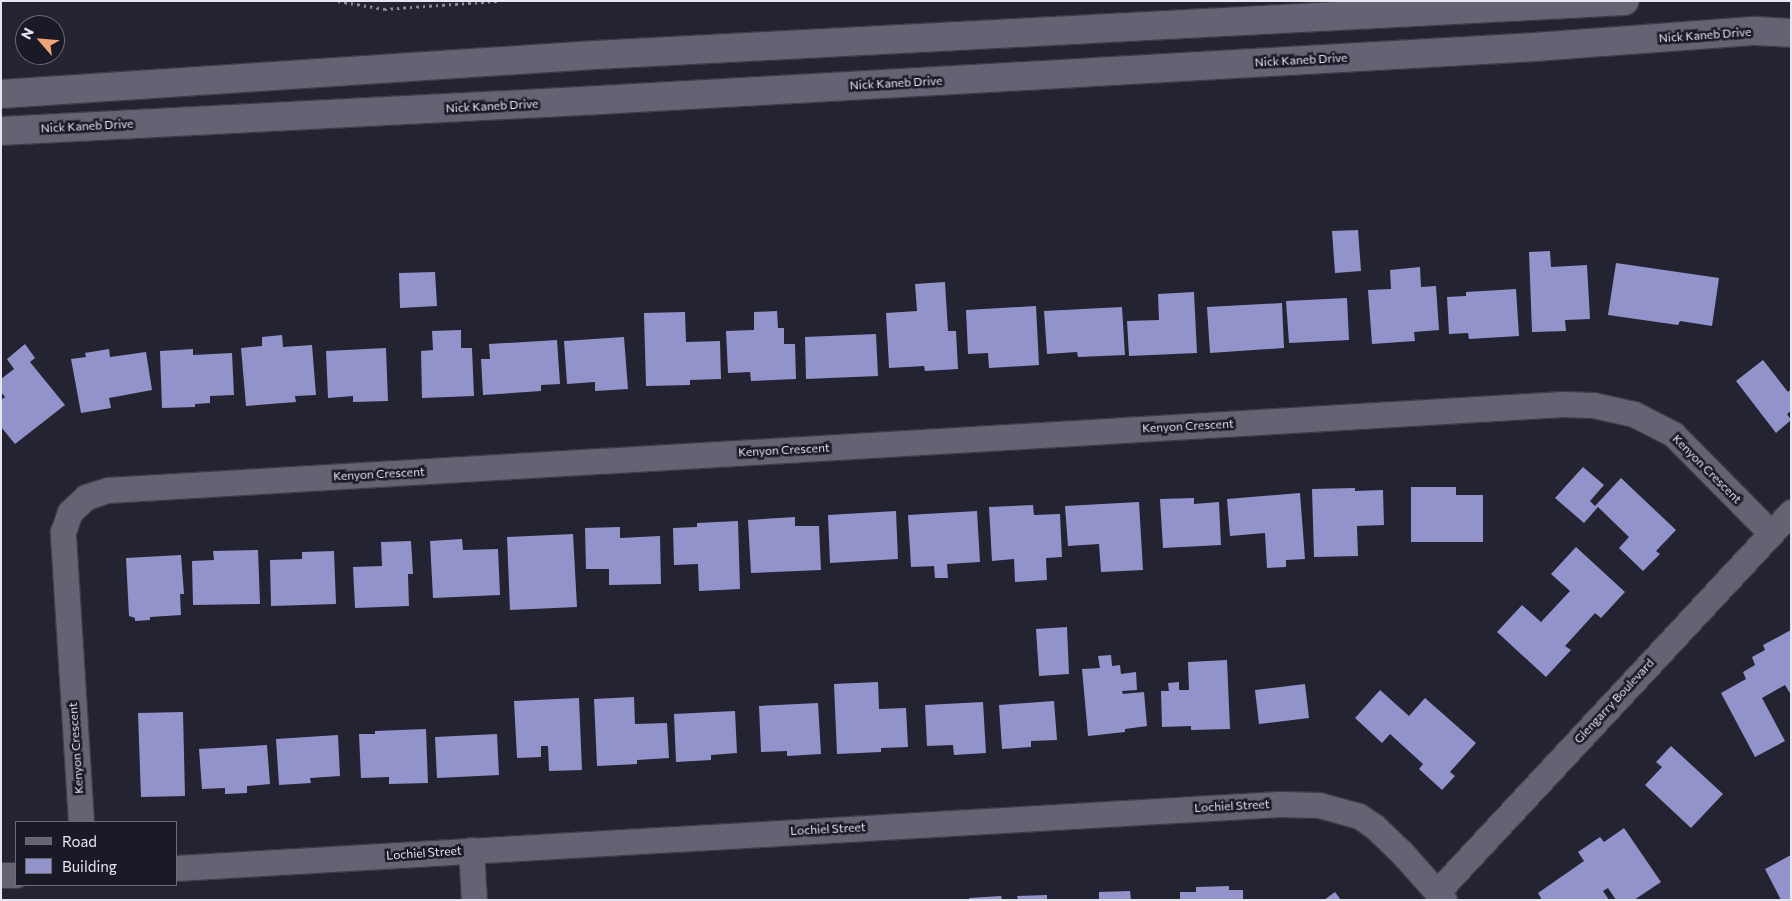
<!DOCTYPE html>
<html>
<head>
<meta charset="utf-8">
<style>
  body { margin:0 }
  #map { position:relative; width:1792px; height:901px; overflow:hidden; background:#232332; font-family:Commissioner,sans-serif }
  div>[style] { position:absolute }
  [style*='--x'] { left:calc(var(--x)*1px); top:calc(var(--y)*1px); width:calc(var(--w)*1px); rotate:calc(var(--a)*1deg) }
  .building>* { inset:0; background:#9393cc }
  .path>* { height:3px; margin-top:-1.5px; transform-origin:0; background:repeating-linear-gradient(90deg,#878793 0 2.5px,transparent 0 6.5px) }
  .roads { filter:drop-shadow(1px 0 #3d3d48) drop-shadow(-1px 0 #3d3d48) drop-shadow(0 1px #3d3d48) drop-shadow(0 -1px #3d3d48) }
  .street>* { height:25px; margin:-12.5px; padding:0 12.5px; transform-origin:12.5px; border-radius:12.5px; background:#636374 }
  .secondary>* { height:28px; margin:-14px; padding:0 14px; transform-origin:14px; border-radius:14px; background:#636374 }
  span { translate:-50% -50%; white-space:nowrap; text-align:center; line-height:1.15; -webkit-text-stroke:5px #1a1a27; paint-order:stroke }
  .street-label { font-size:12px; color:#e6e6f0 }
  .frame { position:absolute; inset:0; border:2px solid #e6e6f0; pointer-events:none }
  .legend { position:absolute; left:15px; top:821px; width:162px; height:65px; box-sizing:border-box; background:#1a1a27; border:1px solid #6c6c77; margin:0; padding:6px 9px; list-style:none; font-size:15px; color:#e6e6f0 }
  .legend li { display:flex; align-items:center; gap:10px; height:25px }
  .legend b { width:25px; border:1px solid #6c6c77 }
  .north { position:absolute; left:15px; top:15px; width:50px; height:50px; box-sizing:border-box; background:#1a1a27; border:1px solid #6c6c77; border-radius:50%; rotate:297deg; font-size:14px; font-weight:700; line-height:20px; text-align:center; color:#e6e6f0 }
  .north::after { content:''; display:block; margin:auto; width:18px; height:22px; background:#efa378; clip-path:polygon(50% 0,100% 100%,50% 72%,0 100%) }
</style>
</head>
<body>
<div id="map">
  <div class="building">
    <div style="clip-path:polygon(1358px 230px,1361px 271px,1335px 273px,1332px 231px)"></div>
    <div style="clip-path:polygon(1550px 251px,1551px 267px,1587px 265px,1590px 319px,1565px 320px,1566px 331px,1532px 332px,1529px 252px)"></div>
    <div style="clip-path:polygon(1616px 263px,1719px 278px,1712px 326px,1680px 321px,1678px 325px,1608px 315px)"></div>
    <div style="clip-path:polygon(1420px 267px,1421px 287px,1436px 286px,1439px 330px,1414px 332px,1415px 341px,1372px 344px,1368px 290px,1391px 289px,1390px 270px)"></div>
    <div style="clip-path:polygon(435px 272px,437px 306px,400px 308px,399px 273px)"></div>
    <div style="clip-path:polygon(945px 282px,948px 331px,956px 331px,958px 369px,925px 371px,924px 366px,889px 368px,886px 313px,917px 311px,915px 284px)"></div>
    <div style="clip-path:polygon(1516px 289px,1519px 336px,1469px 339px,1468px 333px,1449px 334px,1447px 297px,1466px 296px,1466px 292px)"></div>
    <div style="clip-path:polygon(1194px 292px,1197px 353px,1129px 356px,1127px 321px,1159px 320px,1158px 294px)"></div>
    <div style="clip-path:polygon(1347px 298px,1349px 340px,1289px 343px,1286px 301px)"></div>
    <div style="clip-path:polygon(1282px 303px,1284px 348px,1210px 353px,1207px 307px)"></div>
    <div style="clip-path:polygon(1036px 306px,1039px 365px,989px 368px,988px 353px,968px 354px,966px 310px)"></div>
    <div style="clip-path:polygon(1122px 307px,1125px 355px,1078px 357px,1077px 352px,1047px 354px,1044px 311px)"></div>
    <div style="clip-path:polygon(777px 311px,778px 328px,784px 328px,784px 344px,795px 344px,796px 379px,751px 381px,750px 372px,728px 373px,726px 331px,754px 330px,754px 312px)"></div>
    <div style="clip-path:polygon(685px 312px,686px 342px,720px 341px,721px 379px,690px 380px,690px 385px,646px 386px,644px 313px)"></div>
    <div style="clip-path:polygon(461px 330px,461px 348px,472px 348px,474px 396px,422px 398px,421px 351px,433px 350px,432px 331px)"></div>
    <div style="clip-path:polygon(876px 334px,878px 376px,806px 379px,805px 337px)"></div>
    <div style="clip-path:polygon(282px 335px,283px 347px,312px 345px,316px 395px,295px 396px,296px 402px,246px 406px,241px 348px,262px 346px,262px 337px)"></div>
    <div style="clip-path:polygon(624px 337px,628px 389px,595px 391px,595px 382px,567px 384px,564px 341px)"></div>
    <div style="clip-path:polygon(557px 340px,560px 384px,541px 385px,541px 391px,483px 395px,481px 359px,490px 359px,489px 344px)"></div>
    <div style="clip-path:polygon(25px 344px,35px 358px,30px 362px,65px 405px,15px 444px,1px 427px,1px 400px,5px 397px,1px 392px,1px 379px,14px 369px,7px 359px)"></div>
    <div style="clip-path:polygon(386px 348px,388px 401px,353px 402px,353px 396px,328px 398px,326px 351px)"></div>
    <div style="clip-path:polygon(109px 349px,110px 357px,146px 352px,152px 390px,109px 398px,111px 408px,81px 413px,71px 359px,86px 357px,85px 353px)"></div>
    <div style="clip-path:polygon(193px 349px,193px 355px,232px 353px,234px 395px,210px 396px,210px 403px,195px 404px,195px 407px,162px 408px,160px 351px)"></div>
    <div style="clip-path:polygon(1763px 360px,1788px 392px,1791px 389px,1791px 411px,1787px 414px,1791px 420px,1776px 433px,1736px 381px)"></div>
    <div style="clip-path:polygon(1583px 467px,1604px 485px,1590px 501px,1595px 506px,1621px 478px,1676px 530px,1656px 551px,1660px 554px,1643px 571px,1619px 548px,1629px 537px,1598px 507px,1584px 523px,1555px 498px)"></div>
    <div style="clip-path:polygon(1411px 487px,1456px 487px,1456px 495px,1483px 495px,1483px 542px,1411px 542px)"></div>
    <div style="clip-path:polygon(1355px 488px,1355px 491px,1383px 490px,1384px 525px,1357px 526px,1358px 556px,1314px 557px,1312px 489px)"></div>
    <div style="clip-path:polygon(1300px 493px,1305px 559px,1286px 560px,1286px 567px,1267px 568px,1265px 533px,1230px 536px,1227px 499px)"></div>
    <div style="clip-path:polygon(1194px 498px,1194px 504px,1219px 502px,1221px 545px,1163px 548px,1160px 499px)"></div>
    <div style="clip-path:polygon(1139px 502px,1143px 570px,1101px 572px,1099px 544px,1068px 546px,1065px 506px)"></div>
    <div style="clip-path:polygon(1033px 505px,1034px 515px,1060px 514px,1062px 557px,1046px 558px,1047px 580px,1015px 582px,1014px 559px,992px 561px,989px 507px)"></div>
    <div style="clip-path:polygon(896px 511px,898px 559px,830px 563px,828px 515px)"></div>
    <div style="clip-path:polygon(977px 511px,980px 562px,947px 564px,948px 578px,935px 578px,934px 566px,911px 567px,908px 515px)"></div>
    <div style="clip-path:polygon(795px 517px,795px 526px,819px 526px,821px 570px,751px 573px,748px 520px)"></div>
    <div style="clip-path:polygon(738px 521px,740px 589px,699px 591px,698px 564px,674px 565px,673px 528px,697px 527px,697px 523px)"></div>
    <div style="clip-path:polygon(620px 527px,620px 538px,660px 536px,661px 584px,609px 585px,609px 569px,586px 569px,585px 528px)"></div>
    <div style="clip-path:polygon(573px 534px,577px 607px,510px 610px,507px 537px)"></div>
    <div style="clip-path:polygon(462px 539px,463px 550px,498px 549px,500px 595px,433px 598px,430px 541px)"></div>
    <div style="clip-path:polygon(411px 541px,413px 574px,408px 574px,409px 606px,355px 608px,353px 567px,382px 566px,381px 542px)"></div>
    <div style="clip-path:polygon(1576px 547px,1625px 592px,1601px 618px,1595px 613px,1565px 646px,1571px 650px,1546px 677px,1497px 632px,1522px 605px,1541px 622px,1570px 591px,1551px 574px)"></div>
    <div style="clip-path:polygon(258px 550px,260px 604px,193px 605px,192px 561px,214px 560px,213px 551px)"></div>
    <div style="clip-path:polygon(334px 551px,336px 604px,271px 606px,270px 560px,302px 559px,302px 552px)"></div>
    <div style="clip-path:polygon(181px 555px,184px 594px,180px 594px,181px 615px,150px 617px,150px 620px,135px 621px,135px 618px,129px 616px,126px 558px)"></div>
    <div style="clip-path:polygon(1067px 627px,1069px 674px,1039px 676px,1036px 629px)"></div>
    <div style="clip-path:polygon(1791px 630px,1791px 695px,1785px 685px,1762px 698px,1785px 741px,1755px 757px,1721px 693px,1746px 679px,1743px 672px,1755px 665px,1752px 657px,1765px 650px,1763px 645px)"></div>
    <div style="clip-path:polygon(1111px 655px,1112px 666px,1120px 665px,1121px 674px,1136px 672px,1137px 690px,1122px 691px,1123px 694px,1144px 692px,1147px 726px,1125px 729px,1125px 732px,1088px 736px,1082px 669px,1100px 668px,1098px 656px)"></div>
    <div style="clip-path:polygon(1227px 660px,1230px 729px,1191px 730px,1191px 726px,1162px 727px,1161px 691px,1169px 691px,1168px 683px,1179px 682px,1179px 690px,1189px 690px,1188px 662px)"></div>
    <div style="clip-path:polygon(878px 682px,879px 709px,906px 708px,908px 747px,881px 748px,881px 752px,837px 754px,834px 684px)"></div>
    <div style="clip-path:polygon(1305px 684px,1309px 718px,1259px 724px,1255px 690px)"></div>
    <div style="clip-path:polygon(1380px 690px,1409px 716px,1425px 698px,1476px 743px,1450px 772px,1455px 776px,1442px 790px,1419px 769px,1423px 764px,1390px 734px,1382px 743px,1355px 718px)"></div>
    <div style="clip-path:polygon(634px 697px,635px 724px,667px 723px,669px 758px,637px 760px,637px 764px,597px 766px,594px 699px)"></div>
    <div style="clip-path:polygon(579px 698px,582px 770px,549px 771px,548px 746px,541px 746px,541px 757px,517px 758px,514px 701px)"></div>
    <div style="clip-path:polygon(1054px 701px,1057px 740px,1031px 741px,1031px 747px,1002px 749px,999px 705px)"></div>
    <div style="clip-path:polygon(983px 702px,986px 753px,954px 755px,953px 745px,927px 746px,925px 705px)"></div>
    <div style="clip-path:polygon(818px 703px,821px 754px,787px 756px,787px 751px,761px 752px,759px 706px)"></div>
    <div style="clip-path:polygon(735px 711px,737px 753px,711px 755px,711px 760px,676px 762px,674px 714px)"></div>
    <div style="clip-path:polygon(183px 712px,185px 796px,141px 797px,138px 713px)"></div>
    <div style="clip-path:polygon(426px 729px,428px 783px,389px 784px,389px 777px,361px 778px,359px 734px,375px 734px,375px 731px)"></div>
    <div style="clip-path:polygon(497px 734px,499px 775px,437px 778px,435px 737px)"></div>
    <div style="clip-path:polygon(338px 735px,340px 776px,310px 778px,311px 783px,279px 785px,276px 739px)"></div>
    <div style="clip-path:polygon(267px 745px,270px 784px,247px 786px,247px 793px,225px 794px,225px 788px,202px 789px,199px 749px)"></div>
    <div style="clip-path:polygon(1671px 746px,1723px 794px,1691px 828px,1645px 785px,1662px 767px,1656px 762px)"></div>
    <div style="clip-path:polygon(1624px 828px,1661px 882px,1634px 900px,1616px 900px,1608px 888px,1603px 891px,1609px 900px,1542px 900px,1538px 893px,1584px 861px,1578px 852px,1600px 837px,1604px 842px)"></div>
    <div style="clip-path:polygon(1791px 855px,1791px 900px,1781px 900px,1765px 869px)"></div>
    <div style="clip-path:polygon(1229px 886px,1229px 890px,1243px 890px,1243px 900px,1180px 900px,1180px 892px,1196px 892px,1196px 887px)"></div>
    <div style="clip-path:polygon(1130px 891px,1131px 900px,1099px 900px,1099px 892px)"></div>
    <div style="clip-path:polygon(1335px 892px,1341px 900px,1324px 900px)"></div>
    <div style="clip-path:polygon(1047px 895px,1047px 900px,1018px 900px,1017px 896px)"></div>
    <div style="clip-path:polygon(1001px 896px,1002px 900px,969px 900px,969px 898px)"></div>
  </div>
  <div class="path">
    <div style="--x:338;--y:1;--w:47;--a:9.9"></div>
    <div style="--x:384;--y:9;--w:113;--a:-4"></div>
  </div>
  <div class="roads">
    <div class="street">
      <div style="--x:81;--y:822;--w:291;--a:-93.6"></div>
      <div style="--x:63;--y:532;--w:21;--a:-71"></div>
      <div style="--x:70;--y:512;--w:22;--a:-43"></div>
      <div style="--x:86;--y:497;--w:23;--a:-18"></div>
      <div style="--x:108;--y:490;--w:1457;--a:-3.38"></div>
      <div style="--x:1562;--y:404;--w:31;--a:2"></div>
      <div style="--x:1593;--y:405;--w:42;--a:12.4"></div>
      <div style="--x:1634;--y:414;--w:44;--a:27.1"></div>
      <div style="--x:1673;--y:434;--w:138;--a:45.3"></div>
      <div style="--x:471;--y:850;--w:50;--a:86.6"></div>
      <div style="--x:176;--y:868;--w:1105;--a:-3.32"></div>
      <div style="--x:1279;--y:804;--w:40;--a:1.4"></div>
      <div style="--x:1319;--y:805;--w:41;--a:15.4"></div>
      <div style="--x:1359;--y:816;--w:18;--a:34"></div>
      <div style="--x:1374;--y:826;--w:39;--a:44"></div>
      <div style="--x:1402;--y:853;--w:63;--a:48.2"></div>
      <div style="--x:1;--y:875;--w:15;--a:0"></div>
      <div style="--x:1438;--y:891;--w:518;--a:-47.03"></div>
    </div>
    <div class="secondary">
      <div style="--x:1;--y:94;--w:595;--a:-3.76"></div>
      <div style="--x:595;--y:55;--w:1031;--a:-3"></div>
      <div style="--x:1;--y:131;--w:600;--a:-2.96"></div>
      <div style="--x:600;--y:100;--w:937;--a:-3.24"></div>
      <div style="--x:1535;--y:47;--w:221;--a:-4.2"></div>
      <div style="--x:1755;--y:31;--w:36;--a:3"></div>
    </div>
  </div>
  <div class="street-label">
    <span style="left:1705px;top:35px;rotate:-4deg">Nick Kaneb Drive</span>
    <span style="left:1301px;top:60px;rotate:-3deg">Nick Kaneb Drive</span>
    <span style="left:896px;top:83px;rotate:-3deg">Nick Kaneb Drive</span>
    <span style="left:492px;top:106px;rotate:-3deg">Nick Kaneb Drive</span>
    <span style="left:87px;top:126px;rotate:-3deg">Nick Kaneb Drive</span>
    <span style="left:1188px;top:426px;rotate:-3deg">Kenyon Crescent</span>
    <span style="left:784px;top:450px;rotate:-3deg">Kenyon Crescent</span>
    <span style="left:1707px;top:469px;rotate:45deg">Kenyon Crescent</span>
    <span style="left:379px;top:474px;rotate:-3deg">Kenyon Crescent</span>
    <span style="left:1614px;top:701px;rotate:-47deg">Glengarry Boulevard</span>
    <span style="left:76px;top:748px;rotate:-94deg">Kenyon Crescent</span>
    <span style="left:1232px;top:806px;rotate:-3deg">Lochiel Street</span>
    <span style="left:828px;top:829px;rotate:-3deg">Lochiel Street</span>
    <span style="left:424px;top:853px;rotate:-4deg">Lochiel Street</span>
  </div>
  <div class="frame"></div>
  <ul class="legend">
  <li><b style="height:6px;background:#636374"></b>Road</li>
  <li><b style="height:14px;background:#9393cc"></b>Building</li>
  </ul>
  <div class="north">N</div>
</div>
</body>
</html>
